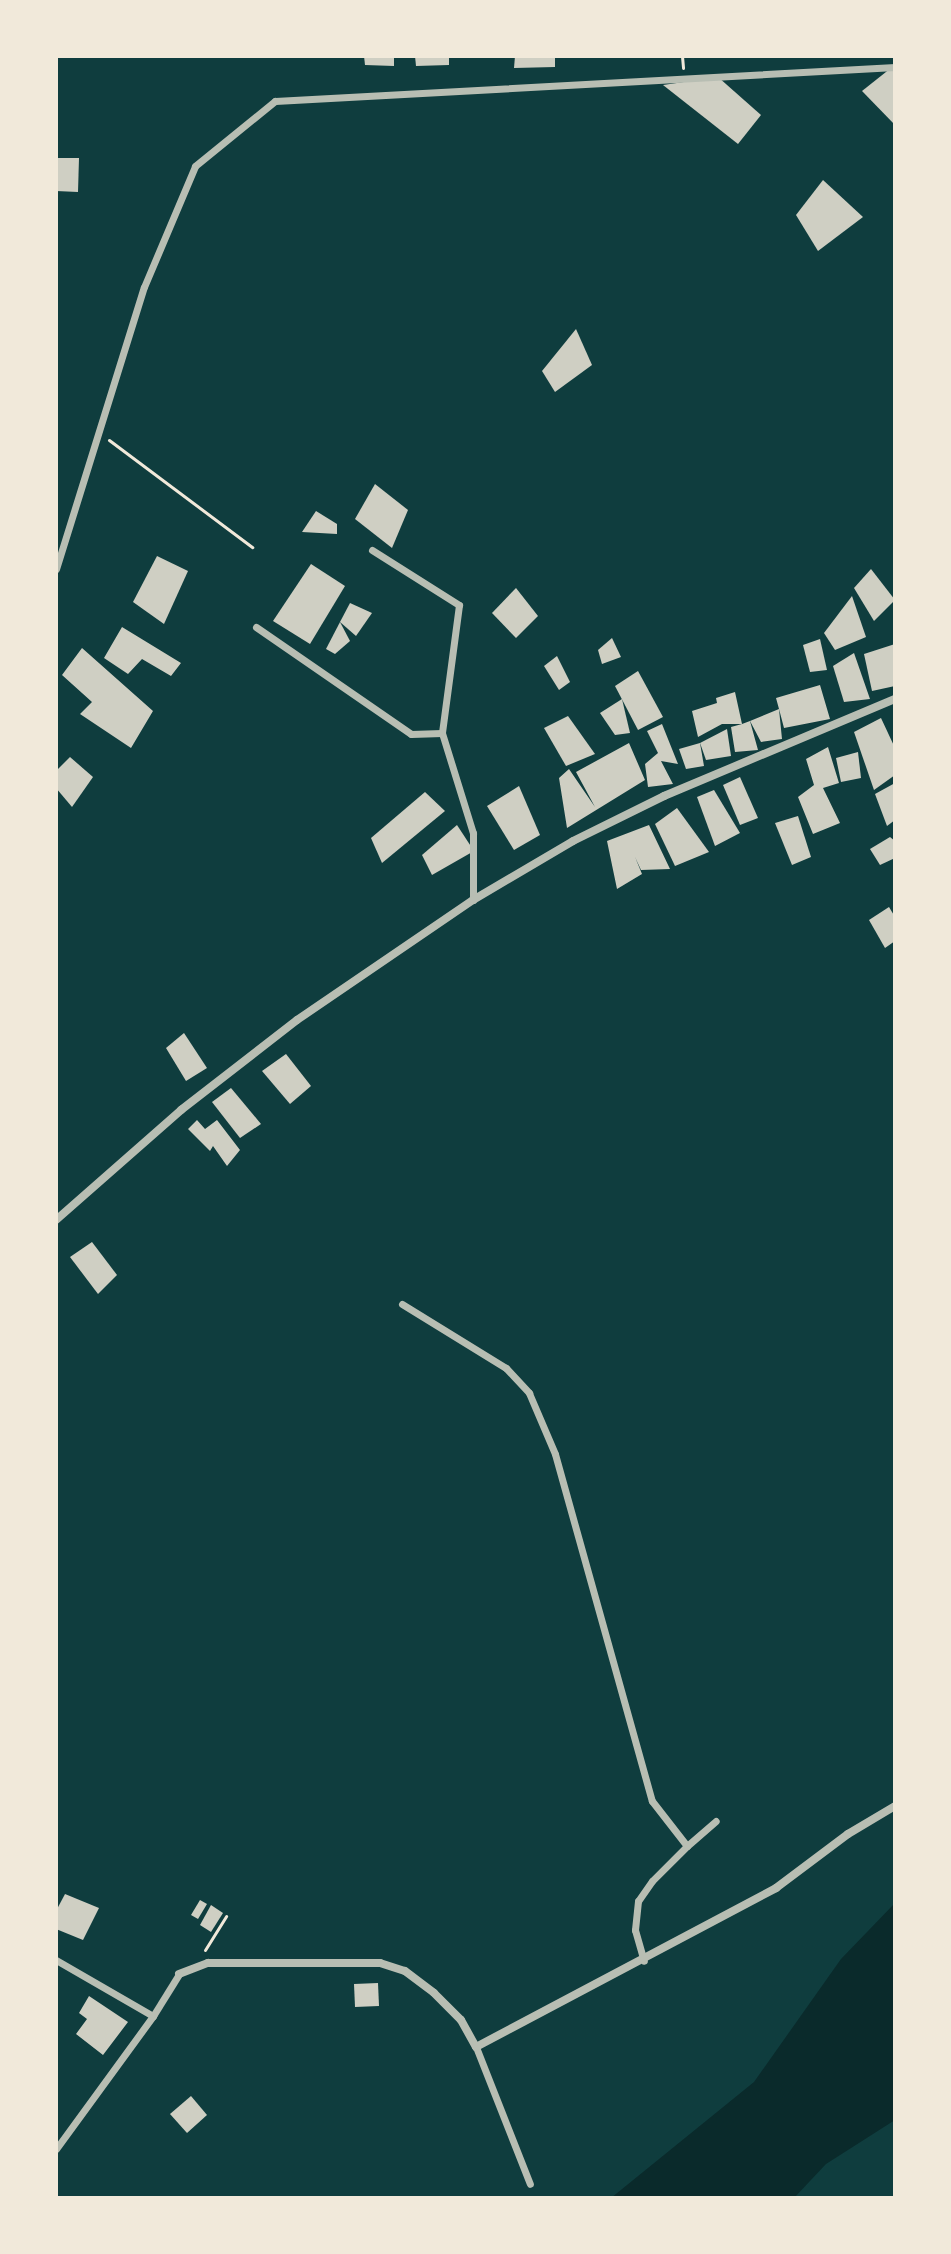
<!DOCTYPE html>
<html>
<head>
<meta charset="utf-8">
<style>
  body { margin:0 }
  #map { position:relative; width:951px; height:2254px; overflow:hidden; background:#0f3d3e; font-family:Mulish,sans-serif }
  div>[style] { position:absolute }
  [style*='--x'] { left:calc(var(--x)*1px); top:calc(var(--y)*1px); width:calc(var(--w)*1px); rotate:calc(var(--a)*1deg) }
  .water>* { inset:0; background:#0a2a2b }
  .building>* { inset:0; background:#cfcfc3 }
  .path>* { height:3px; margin:-1.5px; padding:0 1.5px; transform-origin:1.5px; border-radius:1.5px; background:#f1e9da }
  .minor>* { height:7px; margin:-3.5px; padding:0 3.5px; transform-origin:3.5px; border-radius:3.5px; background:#b8beb3 }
  .tertiary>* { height:8px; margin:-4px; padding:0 4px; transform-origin:4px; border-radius:4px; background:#b8beb3 }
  span { translate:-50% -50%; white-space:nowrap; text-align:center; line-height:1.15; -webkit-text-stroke:8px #f1e9da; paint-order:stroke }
  .frame { position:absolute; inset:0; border:58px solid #f1e9da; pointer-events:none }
</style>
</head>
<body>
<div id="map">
  <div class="water">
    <div style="clip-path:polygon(895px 1903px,895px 2120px,826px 2164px,794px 2198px,611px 2198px,754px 2082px,841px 1959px)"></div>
  </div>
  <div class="building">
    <div style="clip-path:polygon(364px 56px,394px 56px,394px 66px,365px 65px)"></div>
    <div style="clip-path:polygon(415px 56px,449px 56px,449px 65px,416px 66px)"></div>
    <div style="clip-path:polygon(515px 56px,555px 56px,555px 67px,514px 68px)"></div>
    <div style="clip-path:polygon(891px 68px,895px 72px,895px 125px,862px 91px)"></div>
    <div style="clip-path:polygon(718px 77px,761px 115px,738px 144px,663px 85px)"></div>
    <div style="clip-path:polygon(56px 158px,79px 158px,78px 192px,56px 191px)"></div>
    <div style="clip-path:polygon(823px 180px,863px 217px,818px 251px,796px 215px)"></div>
    <div style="clip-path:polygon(576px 329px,592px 365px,555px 392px,542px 371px)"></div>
    <div style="clip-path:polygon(375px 484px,408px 510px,392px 548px,355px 519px)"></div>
    <div style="clip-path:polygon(316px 511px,337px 524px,337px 534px,302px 532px)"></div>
    <div style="clip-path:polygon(157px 556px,188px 571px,164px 624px,133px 602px)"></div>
    <div style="clip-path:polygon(311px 564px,345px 586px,310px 644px,273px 621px)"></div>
    <div style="clip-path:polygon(871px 569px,895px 600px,874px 621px,854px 588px)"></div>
    <div style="clip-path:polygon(516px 588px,538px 616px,516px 638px,492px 613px)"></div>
    <div style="clip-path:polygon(852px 596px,866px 637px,835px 650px,824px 633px)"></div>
    <div style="clip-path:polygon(350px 603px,372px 613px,356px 636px,340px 622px)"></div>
    <div style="clip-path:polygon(340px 622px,350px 641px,335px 654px,326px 649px)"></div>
    <div style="clip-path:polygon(122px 627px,181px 663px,171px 676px,142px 659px,128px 674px,104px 658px)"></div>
    <div style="clip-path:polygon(612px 638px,621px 657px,602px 664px,598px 650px)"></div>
    <div style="clip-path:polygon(820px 639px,827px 670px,810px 672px,803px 645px)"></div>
    <div style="clip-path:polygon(895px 644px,895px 686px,872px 691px,864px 654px)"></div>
    <div style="clip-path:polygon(82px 648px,153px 711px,131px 748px,80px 714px,92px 702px,62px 675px)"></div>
    <div style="clip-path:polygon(854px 653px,870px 699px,844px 702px,833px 666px)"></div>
    <div style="clip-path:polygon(557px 656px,570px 682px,559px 690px,544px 666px)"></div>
    <div style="clip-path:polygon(638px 671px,663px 717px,638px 730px,615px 686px)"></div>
    <div style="clip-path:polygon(820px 685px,830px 719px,784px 728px,779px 709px,782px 739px,761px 742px,750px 721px,779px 709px,776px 698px)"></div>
    <div style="clip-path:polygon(735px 692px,742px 724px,750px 721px,758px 750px,735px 752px,731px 727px,742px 724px,722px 724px,698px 737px,692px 711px,717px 703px,716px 698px)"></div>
    <div style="clip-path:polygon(622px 699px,630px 733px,615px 735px,600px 713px)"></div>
    <div style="clip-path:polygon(568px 716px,595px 754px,566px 766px,544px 728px)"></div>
    <div style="clip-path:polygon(881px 718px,895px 748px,895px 775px,874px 790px,854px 732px)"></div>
    <div style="clip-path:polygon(662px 724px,678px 764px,661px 761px,673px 784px,648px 787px,645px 764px,658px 753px,647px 731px)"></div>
    <div style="clip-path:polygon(727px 729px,731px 756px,706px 760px,700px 743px)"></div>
    <div style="clip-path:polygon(629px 743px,645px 780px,567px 828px,559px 778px,569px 769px,595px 807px,576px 772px)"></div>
    <div style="clip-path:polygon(700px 743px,704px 766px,686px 769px,679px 749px)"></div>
    <div style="clip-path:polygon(828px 747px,839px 783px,823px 788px,840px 823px,813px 834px,798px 797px,814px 785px,806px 759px)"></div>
    <div style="clip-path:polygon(858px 752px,861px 778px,841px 782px,836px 758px)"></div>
    <div style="clip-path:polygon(70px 757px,93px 777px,72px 807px,56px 788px,56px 771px)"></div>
    <div style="clip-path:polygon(740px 777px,758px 818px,740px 825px,723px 785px)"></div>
    <div style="clip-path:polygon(895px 783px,895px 820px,887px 826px,875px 794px)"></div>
    <div style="clip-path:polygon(519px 786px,540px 835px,514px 850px,487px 806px)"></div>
    <div style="clip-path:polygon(714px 790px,740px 833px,715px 846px,697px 797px)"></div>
    <div style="clip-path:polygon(425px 792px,445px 811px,382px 863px,371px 838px)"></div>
    <div style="clip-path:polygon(677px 808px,709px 852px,675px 866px,655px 824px)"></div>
    <div style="clip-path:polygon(798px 816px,811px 857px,792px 865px,775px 823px)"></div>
    <div style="clip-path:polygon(457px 825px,474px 851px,432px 875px,422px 855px)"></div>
    <div style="clip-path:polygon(649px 825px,670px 869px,641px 870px,635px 857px,642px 874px,617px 889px,607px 841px)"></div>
    <div style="clip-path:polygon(890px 837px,895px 841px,895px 858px,880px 865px,870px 849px)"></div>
    <div style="clip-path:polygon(889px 907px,895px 917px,895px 941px,885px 948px,869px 920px)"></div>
    <div style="clip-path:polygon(184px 1033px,207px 1068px,186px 1081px,166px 1048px)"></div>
    <div style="clip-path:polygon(286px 1054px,311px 1086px,290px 1104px,262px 1071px)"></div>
    <div style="clip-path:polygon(231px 1088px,261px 1124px,240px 1138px,212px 1102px)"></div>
    <div style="clip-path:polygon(197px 1120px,205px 1129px,217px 1120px,240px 1150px,227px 1166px,213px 1146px,210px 1151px,188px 1129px)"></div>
    <div style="clip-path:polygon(92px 1242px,117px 1275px,98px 1294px,70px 1257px)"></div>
    <div style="clip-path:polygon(65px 1894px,99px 1908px,83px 1940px,56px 1929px,56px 1911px)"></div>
    <div style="clip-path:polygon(200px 1900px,207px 1904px,198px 1919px,191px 1915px)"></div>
    <div style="clip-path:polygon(211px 1905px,223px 1913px,211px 1932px,200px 1925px)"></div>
    <div style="clip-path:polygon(378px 1983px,379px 2006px,355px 2007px,354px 1984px)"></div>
    <div style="clip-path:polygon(89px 1996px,128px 2022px,103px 2055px,76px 2034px,87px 2019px,79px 2013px)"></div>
    <div style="clip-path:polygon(191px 2096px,207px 2115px,187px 2133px,170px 2114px)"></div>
  </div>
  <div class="path">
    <div style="--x:682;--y:56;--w:12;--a:85"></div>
    <div style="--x:109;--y:440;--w:179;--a:36.8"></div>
    <div style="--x:205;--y:1950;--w:40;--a:-58"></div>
  </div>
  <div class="minor">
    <div style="--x:372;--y:550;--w:103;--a:32.3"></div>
    <div style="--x:459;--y:605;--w:129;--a:97.6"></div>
    <div style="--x:56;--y:569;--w:295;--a:-72.7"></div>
    <div style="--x:144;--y:287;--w:131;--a:-67.1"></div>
    <div style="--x:195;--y:166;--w:103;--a:-39.1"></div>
    <div style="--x:275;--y:101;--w:621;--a:-3.14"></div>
    <div style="--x:256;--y:627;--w:188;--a:34.6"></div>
    <div style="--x:411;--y:734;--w:31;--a:-2"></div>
    <div style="--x:442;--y:733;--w:105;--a:72.8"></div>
    <div style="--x:473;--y:833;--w:67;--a:90"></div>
    <div style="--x:402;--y:1304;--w:122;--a:31.6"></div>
    <div style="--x:506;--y:1368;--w:34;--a:47"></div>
    <div style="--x:529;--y:1393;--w:66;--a:66.9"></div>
    <div style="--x:555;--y:1454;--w:360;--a:74.4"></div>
    <div style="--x:652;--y:1801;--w:57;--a:52.1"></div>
    <div style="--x:687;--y:1846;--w:49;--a:135"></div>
    <div style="--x:652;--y:1881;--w:24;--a:125"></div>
    <div style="--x:638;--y:1901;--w:29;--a:96"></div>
    <div style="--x:635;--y:1930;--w:32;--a:74"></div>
    <div style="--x:687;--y:1846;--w:38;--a:-41"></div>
    <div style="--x:56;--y:1960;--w:112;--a:30"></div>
    <div style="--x:476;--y:2047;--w:147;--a:68.5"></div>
    <div style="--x:56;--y:2149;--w:165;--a:-53.9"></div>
    <div style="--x:153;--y:2016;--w:49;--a:-58.2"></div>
  </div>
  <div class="tertiary">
    <div style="--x:56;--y:1220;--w:167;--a:-41.3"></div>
    <div style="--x:181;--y:1110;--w:147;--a:-37.8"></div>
    <div style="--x:297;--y:1020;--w:213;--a:-34.3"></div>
    <div style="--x:473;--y:900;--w:116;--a:-30.5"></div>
    <div style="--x:573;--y:841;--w:102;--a:-26.3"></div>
    <div style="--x:664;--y:796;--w:251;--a:-22.8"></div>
    <div style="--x:179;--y:1974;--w:31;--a:-21"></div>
    <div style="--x:208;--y:1963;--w:172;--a:0"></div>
    <div style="--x:380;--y:1963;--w:26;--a:18"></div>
    <div style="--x:405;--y:1971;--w:36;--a:37"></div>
    <div style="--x:434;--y:1993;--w:38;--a:45"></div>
    <div style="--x:461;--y:2020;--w:31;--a:61"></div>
    <div style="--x:476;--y:2047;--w:340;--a:-27.9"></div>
    <div style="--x:776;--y:1888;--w:90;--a:-36.9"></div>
    <div style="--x:848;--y:1834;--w:55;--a:-30.8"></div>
  </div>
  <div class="frame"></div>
</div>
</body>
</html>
